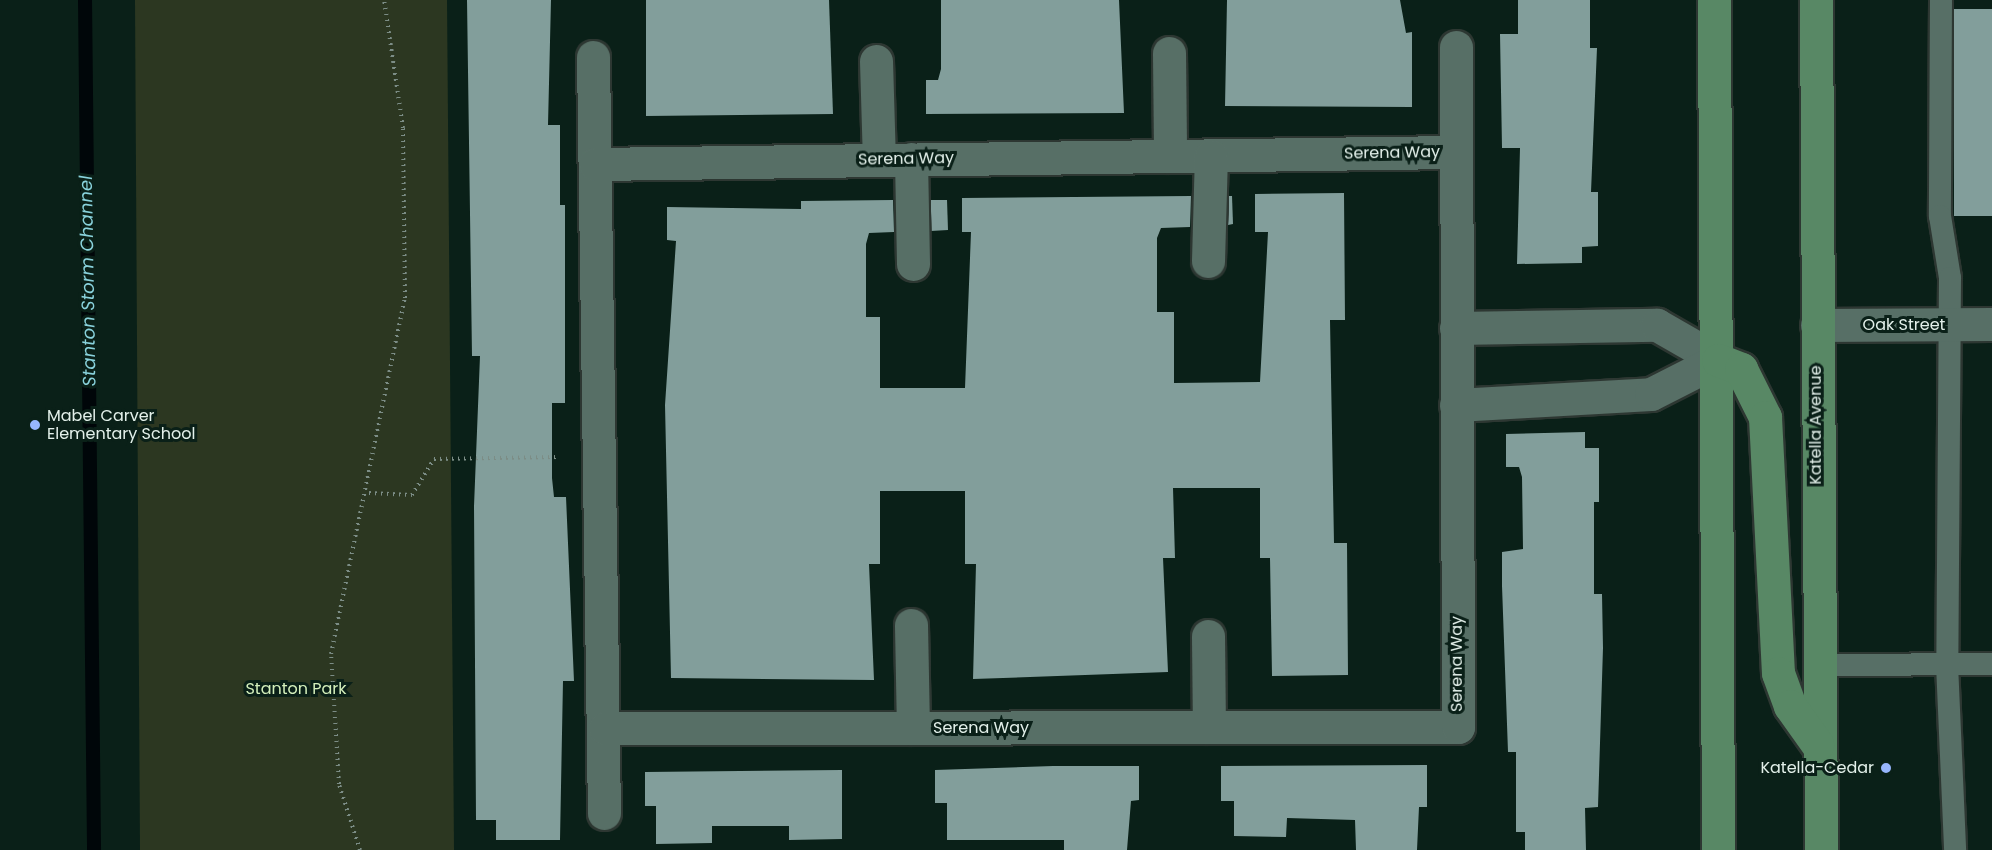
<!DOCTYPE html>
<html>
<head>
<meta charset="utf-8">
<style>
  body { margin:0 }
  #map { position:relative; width:1992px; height:850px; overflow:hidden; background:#0a2018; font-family:Poppins,sans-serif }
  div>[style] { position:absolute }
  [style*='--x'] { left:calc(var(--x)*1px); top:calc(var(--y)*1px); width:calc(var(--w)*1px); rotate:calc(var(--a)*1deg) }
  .green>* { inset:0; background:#2c3721 }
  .stream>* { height:14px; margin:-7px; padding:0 7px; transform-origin:7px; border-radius:7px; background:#000609 }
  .building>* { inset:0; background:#829e9b }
  .path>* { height:4px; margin-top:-2px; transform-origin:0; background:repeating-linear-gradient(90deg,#7c8d86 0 1.5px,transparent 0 6px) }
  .roads { filter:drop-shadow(2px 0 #2d3732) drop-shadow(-2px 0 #2d3732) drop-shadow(0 2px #2d3732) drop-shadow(0 -2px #2d3732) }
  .service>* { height:22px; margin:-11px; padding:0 11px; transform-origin:11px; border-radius:11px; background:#576f66 }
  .minor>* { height:33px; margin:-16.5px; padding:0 16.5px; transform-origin:16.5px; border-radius:16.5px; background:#576f66 }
  .primary>* { height:33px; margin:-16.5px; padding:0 16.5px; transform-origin:16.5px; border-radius:16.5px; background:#588865 }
  .dots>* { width:16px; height:16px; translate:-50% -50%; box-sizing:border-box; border:3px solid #0a2018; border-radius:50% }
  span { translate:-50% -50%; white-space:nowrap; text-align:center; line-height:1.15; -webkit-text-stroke:6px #0a2018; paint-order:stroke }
  .street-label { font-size:16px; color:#e3f0ea }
  .poi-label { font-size:16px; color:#e3f0ea }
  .left { translate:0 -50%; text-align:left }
  .right { translate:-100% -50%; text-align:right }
  .park-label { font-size:16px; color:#d4efbb }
  .water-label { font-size:18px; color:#89d2dc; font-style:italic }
</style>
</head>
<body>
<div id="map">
  <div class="green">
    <div style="clip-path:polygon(135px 0,447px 0,454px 850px,140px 850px)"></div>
  </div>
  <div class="stream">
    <div style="--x:85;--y:0;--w:850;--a:89.39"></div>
  </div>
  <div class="building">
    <div style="clip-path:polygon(467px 0,551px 0,548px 125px,560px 125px,560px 205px,565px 205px,565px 403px,552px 403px,552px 478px,554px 497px,566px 497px,574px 681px,563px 681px,560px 840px,496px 840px,496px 820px,476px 820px,474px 506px,480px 356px,472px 356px)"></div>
    <div style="clip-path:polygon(646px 0,829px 0,833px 114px,646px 116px)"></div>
    <div style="clip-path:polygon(941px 0,1119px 0,1124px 113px,926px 114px,926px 80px,938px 80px,941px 69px)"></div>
    <div style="clip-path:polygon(1227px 0,1400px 0,1406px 33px,1412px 32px,1412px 107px,1225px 106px)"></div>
    <div style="clip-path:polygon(1518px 0,1590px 0,1590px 48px,1597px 48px,1591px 192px,1598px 192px,1598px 246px,1582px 247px,1582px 263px,1517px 264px,1520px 148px,1502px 148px,1500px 34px,1518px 34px)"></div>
    <div style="clip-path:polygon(1954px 9px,1992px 9px,1992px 216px,1954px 216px)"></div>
    <div style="clip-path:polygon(1344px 193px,1345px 320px,1330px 320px,1334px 543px,1347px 543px,1348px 675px,1272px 676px,1270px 558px,1260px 558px,1260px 488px,1173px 488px,1175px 558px,1163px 558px,1168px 672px,973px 679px,976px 564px,965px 564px,965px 491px,880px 491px,880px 564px,869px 564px,874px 680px,671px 678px,665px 405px,676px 241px,667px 240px,667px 207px,801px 209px,801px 201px,893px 200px,894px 232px,869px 233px,866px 244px,866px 317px,880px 317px,880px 388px,965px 388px,971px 232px,962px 232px,962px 198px,1191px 196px,1190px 227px,1161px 228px,1157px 238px,1157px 312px,1174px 312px,1174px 383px,1260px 382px,1268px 232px,1255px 232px,1255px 194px)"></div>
    <div style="clip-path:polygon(1229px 196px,1232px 196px,1233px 224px,1228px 225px)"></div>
    <div style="clip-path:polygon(931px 200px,947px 200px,948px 230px,931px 231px)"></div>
    <div style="clip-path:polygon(1585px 432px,1585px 448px,1599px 448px,1599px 502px,1594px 502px,1594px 594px,1602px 594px,1603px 648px,1598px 807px,1585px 808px,1586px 850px,1525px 850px,1525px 832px,1516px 832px,1516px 752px,1508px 752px,1502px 586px,1502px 552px,1523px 549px,1522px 477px,1519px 467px,1506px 467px,1506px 434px)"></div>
    <div style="clip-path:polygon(1427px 765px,1427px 807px,1419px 807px,1417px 850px,1356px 850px,1355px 820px,1287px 818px,1286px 837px,1234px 836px,1234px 801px,1221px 801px,1221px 766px)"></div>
    <div style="clip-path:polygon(1053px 766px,1139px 766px,1139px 800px,1131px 801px,1127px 850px,1064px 850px,1064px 840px,947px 840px,947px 803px,935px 803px,935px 770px)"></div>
    <div style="clip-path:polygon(842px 770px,842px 839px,789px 840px,789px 826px,712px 826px,712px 843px,656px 844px,656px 806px,645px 806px,645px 772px)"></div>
  </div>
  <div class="path">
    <div style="--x:369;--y:493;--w:43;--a:2.7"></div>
    <div style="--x:412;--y:495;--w:42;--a:-58.6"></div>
    <div style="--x:434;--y:459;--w:126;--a:-0.9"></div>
    <div style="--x:360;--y:850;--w:69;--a:-107.7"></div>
    <div style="--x:339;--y:784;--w:130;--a:-93.5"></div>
    <div style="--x:331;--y:654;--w:364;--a:-78.3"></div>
    <div style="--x:405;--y:298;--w:170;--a:-90.7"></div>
    <div style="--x:403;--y:128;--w:129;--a:-98.4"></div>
  </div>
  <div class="roads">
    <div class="service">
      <div style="--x:1941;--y:0;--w:216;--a:90.3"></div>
      <div style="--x:1940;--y:216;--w:63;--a:80.8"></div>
      <div style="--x:1950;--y:278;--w:386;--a:90.4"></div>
      <div style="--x:1947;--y:664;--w:186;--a:87.5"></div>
      <div style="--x:1817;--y:665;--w:175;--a:-0.3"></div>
    </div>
    <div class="minor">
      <div style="--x:1169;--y:53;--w:103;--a:89.4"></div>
      <div style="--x:593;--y:57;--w:756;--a:89.17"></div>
      <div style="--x:876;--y:61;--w:99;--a:88.3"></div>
      <div style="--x:911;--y:159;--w:105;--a:88.9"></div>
      <div style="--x:595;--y:164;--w:861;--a:-0.8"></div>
      <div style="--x:1208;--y:261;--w:105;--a:-88.4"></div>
      <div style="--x:1817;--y:325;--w:175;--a:-0.3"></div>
      <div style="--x:1456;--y:328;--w:201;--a:-0.9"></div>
      <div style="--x:1657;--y:325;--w:70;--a:29.8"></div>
      <div style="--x:1456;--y:405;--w:195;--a:-3.2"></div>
      <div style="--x:1651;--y:394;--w:75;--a:-26.9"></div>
      <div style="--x:911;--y:625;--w:103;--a:88.9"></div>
      <div style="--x:1208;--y:636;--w:91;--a:89.4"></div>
      <div style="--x:605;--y:728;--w:853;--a:-0.07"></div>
      <div style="--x:1458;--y:727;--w:680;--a:-90.17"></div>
    </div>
    <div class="primary">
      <div style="--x:1714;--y:0;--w:850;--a:89.73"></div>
      <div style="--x:1816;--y:0;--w:850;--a:89.66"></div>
      <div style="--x:1718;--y:360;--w:25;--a:21"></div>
      <div style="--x:1741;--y:369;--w:54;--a:63.4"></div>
      <div style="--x:1765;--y:417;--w:256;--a:87.1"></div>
      <div style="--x:1778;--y:673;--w:35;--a:70"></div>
      <div style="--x:1790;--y:706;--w:47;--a:54.6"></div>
    </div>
  </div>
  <div class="dots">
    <div style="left:35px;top:425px;background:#97b6fd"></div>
    <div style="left:1886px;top:768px;background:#97b6fd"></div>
  </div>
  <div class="street-label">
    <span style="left:1392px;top:153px;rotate:-1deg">Serena Way</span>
    <span style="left:906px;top:159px;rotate:-1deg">Serena Way</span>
    <span style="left:1904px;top:325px">Oak Street</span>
    <span style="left:1816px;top:425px;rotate:-90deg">Katella Avenue</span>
    <span style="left:1457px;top:664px;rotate:-90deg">Serena Way</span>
    <span style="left:981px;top:728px">Serena Way</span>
  </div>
  <div class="poi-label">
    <span class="left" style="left:47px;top:425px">Mabel Carver<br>Elementary School</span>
    <span class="right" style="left:1874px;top:768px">Katella-Cedar</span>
  </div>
  <div class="park-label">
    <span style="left:296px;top:689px">Stanton Park</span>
  </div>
  <div class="water-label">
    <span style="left:88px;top:281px;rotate:-91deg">Stanton Storm Channel</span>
  </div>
</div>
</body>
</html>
